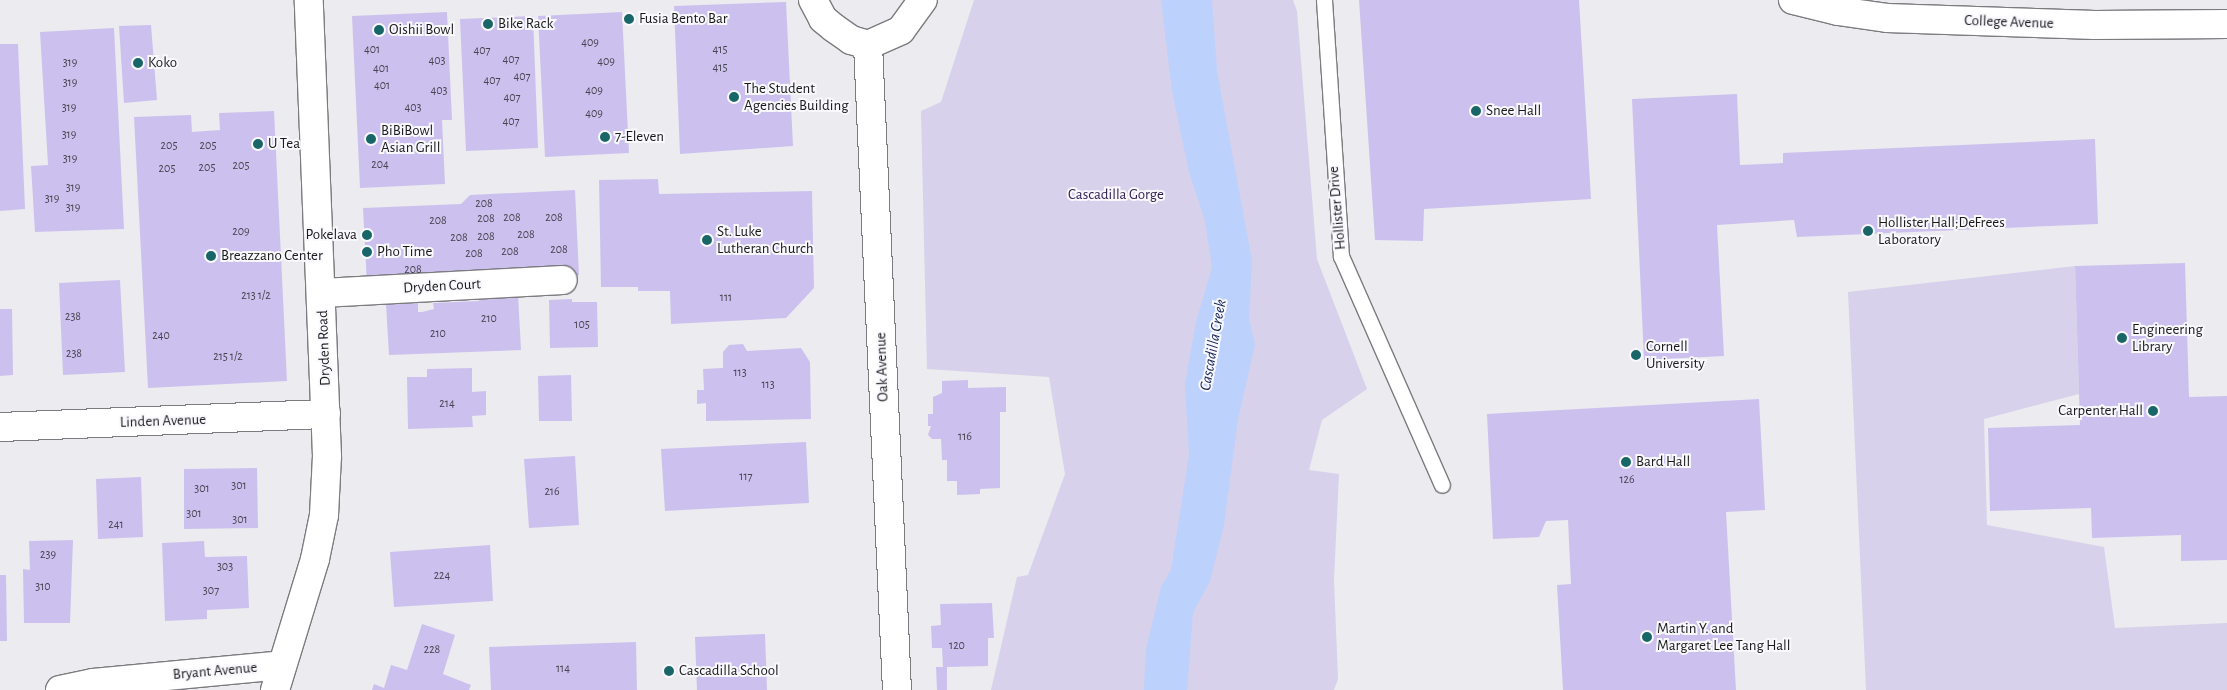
<!DOCTYPE html>
<html>
<head>
<meta charset="utf-8">
<style>
  body { margin:0 }
  #map { position:relative; width:2227px; height:690px; overflow:hidden; background:#ecebef; font-family:"Alegreya Sans",sans-serif }
  div>[style] { position:absolute }
  [style*='--x'] { left:calc(var(--x)*1px); top:calc(var(--y)*1px); width:calc(var(--w)*1px); rotate:calc(var(--a)*1deg) }
  .green>* { inset:0; background:#d7d1ec }
  .water>* { inset:0; background:#bcd1fb }
  .building>* { inset:0; background:#ccc1ee }
  .roads { filter:drop-shadow(1px 0 #7c7b7f) drop-shadow(-1px 0 #7c7b7f) drop-shadow(0 1px #7c7b7f) drop-shadow(0 -1px #7c7b7f) }
  .service>* { height:15px; margin:-7.5px; padding:0 7.5px; transform-origin:7.5px; border-radius:7.5px; background:#fff }
  .minor>* { height:28px; margin:-14px; padding:0 14px; transform-origin:14px; border-radius:14px; background:#fff }
  .tertiary>* { height:28px; margin:-14px; padding:0 14px; transform-origin:14px; border-radius:14px; background:#fff }
  .dots>* { width:14px; height:14px; translate:-50% -50%; box-sizing:border-box; border:2px solid #f9f8fd; border-radius:50% }
  span { translate:-50% -50%; white-space:nowrap; text-align:center; line-height:1.15; -webkit-text-stroke:4px #f9f8fd; paint-order:stroke }
  .number-label { font-size:12px; color:#464450 }
  .number-label span { -webkit-text-stroke-width:0 }
  .poi-label { font-size:15px; color:#1a1a1b }
  .left { translate:0 -50%; text-align:left }
  .right { translate:-100% -50%; text-align:right }
  .street-label { font-size:15px; color:#1a1a1b }
  .park-label { font-size:15px; color:#301d52 }
  .water-label { font-size:16px; color:#122657; font-style:italic }
</style>
</head>
<body>
<div id="map">
  <div class="green">
    <div style="clip-path:polygon(974px 0,1293px 0,1297px 11px,1317px 259px,1367px 389px,1322px 420px,1309px 470px,1339px 474px,1334px 580px,1338px 679px,1334px 690px,991px 690px,1017px 577px,1028px 575px,1065px 474px,1049px 377px,927px 369px,921px 111px,941px 102px)"></div>
    <div style="clip-path:polygon(2075px 266px,2079px 394px,1984px 419px,1987px 525px,2104px 547px,2115px 628px,2227px 623px,2227px 690px,1866px 690px,1848px 292px)"></div>
  </div>
  <div class="water">
    <div style="clip-path:polygon(1161px 0,1212px 0,1217px 71px,1252px 261px,1249px 318px,1255px 345px,1238px 419px,1224px 525px,1210px 581px,1193px 613px,1187px 690px,1144px 690px,1146px 649px,1161px 587px,1171px 570px,1189px 455px,1185px 384px,1196px 322px,1212px 267px,1205px 221px,1189px 172px,1172px 91px)"></div>
  </div>
  <div class="building">
    <div style="clip-path:polygon(1359px 0,1579px 0,1591px 199px,1424px 209px,1423px 241px,1375px 240px)"></div>
    <div style="clip-path:polygon(786px 2px,793px 146px,680px 154px,674px 6px)"></div>
    <div style="clip-path:polygon(447px 12px,452px 120px,442px 120px,445px 184px,360px 188px,352px 16px)"></div>
    <div style="clip-path:polygon(622px 12px,629px 153px,545px 157px,538px 16px)"></div>
    <div style="clip-path:polygon(533px 16px,538px 148px,466px 151px,460px 19px)"></div>
    <div style="clip-path:polygon(151px 25px,157px 100px,124px 103px,119px 26px)"></div>
    <div style="clip-path:polygon(114px 28px,124px 229px,35px 232px,31px 166px,48px 165px,40px 32px)"></div>
    <div style="clip-path:polygon(0 44px,18px 44px,25px 209px,0 211px)"></div>
    <div style="clip-path:polygon(1737px 94px,1740px 165px,1783px 163px,1783px 153px,2095px 139px,2098px 224px,1797px 237px,1794px 220px,1717px 225px,1724px 356px,1644px 360px,1632px 99px)"></div>
    <div style="clip-path:polygon(274px 111px,287px 381px,148px 388px,134px 117px,191px 115px,192px 132px,220px 130px,219px 113px)"></div>
    <div style="clip-path:polygon(658px 179px,659px 194px,812px 191px,814px 288px,786px 318px,671px 324px,670px 291px,638px 291px,638px 287px,601px 287px,599px 180px)"></div>
    <div style="clip-path:polygon(575px 190px,579px 275px,367px 285px,363px 208px,461px 204px,470px 195px)"></div>
    <div style="clip-path:polygon(2185px 263px,2189px 397px,2227px 396px,2227px 560px,2181px 561px,2181px 535px,2092px 538px,2091px 508px,1990px 511px,1988px 428px,2080px 425px,2075px 266px)"></div>
    <div style="clip-path:polygon(120px 280px,125px 372px,63px 375px,59px 283px)"></div>
    <div style="clip-path:polygon(518px 294px,521px 350px,389px 355px,386px 304px,418px 303px,418px 312px,422px 312px,434px 309px,433px 303px,479px 301px,479px 296px)"></div>
    <div style="clip-path:polygon(572px 299px,572px 302px,597px 302px,598px 347px,550px 348px,549px 300px)"></div>
    <div style="clip-path:polygon(0 309px,12px 309px,13px 375px,0 376px)"></div>
    <div style="clip-path:polygon(743px 344px,747px 351px,801px 348px,810px 362px,811px 419px,706px 421px,706px 403px,697px 404px,697px 390px,704px 390px,703px 369px,723px 368px,723px 352px,729px 345px)"></div>
    <div style="clip-path:polygon(472px 368px,472px 392px,486px 391px,486px 415px,472px 416px,473px 427px,408px 429px,407px 377px,427px 377px,427px 369px)"></div>
    <div style="clip-path:polygon(571px 375px,572px 421px,539px 421px,538px 376px)"></div>
    <div style="clip-path:polygon(968px 380px,968px 388px,1006px 387px,1006px 412px,1000px 412px,1000px 488px,980px 489px,980px 494px,957px 495px,957px 481px,947px 481px,947px 460px,942px 460px,941px 439px,932px 439px,928px 435px,931px 426px,928px 426px,928px 414px,933px 414px,933px 397px,942px 393px,942px 381px)"></div>
    <div style="clip-path:polygon(1759px 399px,1765px 510px,1726px 512px,1736px 690px,1563px 690px,1557px 585px,1571px 584px,1568px 520px,1546px 521px,1539px 537px,1493px 539px,1487px 414px)"></div>
    <div style="clip-path:polygon(806px 442px,809px 503px,665px 511px,661px 449px)"></div>
    <div style="clip-path:polygon(575px 456px,579px 525px,529px 528px,524px 459px)"></div>
    <div style="clip-path:polygon(257px 468px,258px 528px,184px 529px,184px 469px)"></div>
    <div style="clip-path:polygon(141px 477px,143px 537px,98px 539px,96px 479px)"></div>
    <div style="clip-path:polygon(73px 540px,70px 623px,24px 623px,23px 569px,30px 570px,29px 541px)"></div>
    <div style="clip-path:polygon(204px 541px,205px 557px,247px 556px,249px 608px,207px 610px,207px 619px,165px 621px,162px 543px)"></div>
    <div style="clip-path:polygon(490px 545px,493px 601px,394px 607px,390px 552px)"></div>
    <div style="clip-path:polygon(0 575px,6px 575px,7px 641px,0 641px)"></div>
    <div style="clip-path:polygon(992px 603px,994px 638px,988px 638px,988px 666px,947px 667px,947px 690px,937px 690px,936px 667px,943px 667px,942px 648px,932px 648px,931px 626px,941px 625px,940px 604px)"></div>
    <div style="clip-path:polygon(422px 624px,455px 635px,443px 674px,471px 685px,469px 690px,372px 690px,374px 684px,384px 688px,391px 665px,407px 670px)"></div>
    <div style="clip-path:polygon(765px 634px,767px 690px,697px 690px,695px 637px)"></div>
    <div style="clip-path:polygon(636px 642px,637px 690px,491px 690px,489px 647px)"></div>
  </div>
  <div class="roads">
    <div class="service">
      <div style="--x:1324;--y:0;--w:257;--a:86.2"></div>
      <div style="--x:1341;--y:256;--w:250;--a:66.2"></div>
    </div>
    <div class="minor">
      <div style="--x:813;--y:0;--w:21;--a:62"></div>
      <div style="--x:823;--y:19;--w:14;--a:39"></div>
      <div style="--x:834;--y:28;--w:21;--a:35"></div>
      <div style="--x:851;--y:40;--w:18;--a:16"></div>
      <div style="--x:868;--y:45;--w:36;--a:-24"></div>
      <div style="--x:901;--y:30;--w:37;--a:-54"></div>
      <div style="--x:868;--y:45;--w:646;--a:87.43"></div>
      <div style="--x:322;--y:293;--w:241;--a:-3.1"></div>
      <div style="--x:0;--y:427;--w:326;--a:-2.3"></div>
      <div style="--x:60;--y:690;--w:34;--a:-12"></div>
      <div style="--x:93;--y:683;--w:190;--a:-5.4"></div>
    </div>
    <div class="tertiary">
      <div style="--x:1793;--y:0;--w:46;--a:13.7"></div>
      <div style="--x:1838;--y:11;--w:49;--a:8.1"></div>
      <div style="--x:1887;--y:18;--w:208;--a:1.9"></div>
      <div style="--x:2095;--y:25;--w:132;--a:-0.4"></div>
      <div style="--x:275;--y:690;--w:137;--a:-73"></div>
      <div style="--x:315;--y:559;--w:45;--a:-78.4"></div>
      <div style="--x:324;--y:515;--w:59;--a:-87.1"></div>
      <div style="--x:327;--y:456;--w:456;--a:-92.3"></div>
    </div>
  </div>
  <div class="dots">
    <div style="left:629px;top:19px;background:#186668"></div>
    <div style="left:488px;top:24px;background:#186668"></div>
    <div style="left:379px;top:30px;background:#186668"></div>
    <div style="left:138px;top:63px;background:#186668"></div>
    <div style="left:734px;top:97px;background:#186668"></div>
    <div style="left:1476px;top:111px;background:#186668"></div>
    <div style="left:605px;top:137px;background:#186668"></div>
    <div style="left:371px;top:139px;background:#186668"></div>
    <div style="left:258px;top:144px;background:#186668"></div>
    <div style="left:1868px;top:231px;background:#186668"></div>
    <div style="left:367px;top:235px;background:#186668"></div>
    <div style="left:707px;top:240px;background:#186668"></div>
    <div style="left:367px;top:252px;background:#186668"></div>
    <div style="left:211px;top:256px;background:#186668"></div>
    <div style="left:2122px;top:338px;background:#186668"></div>
    <div style="left:1636px;top:355px;background:#186668"></div>
    <div style="left:2153px;top:411px;background:#186668"></div>
    <div style="left:1626px;top:462px;background:#186668"></div>
    <div style="left:1647px;top:637px;background:#186668"></div>
    <div style="left:669px;top:671px;background:#186668"></div>
  </div>
  <div class="number-label">
    <span style="left:590px;top:43px">409</span>
    <span style="left:372px;top:50px">401</span>
    <span style="left:720px;top:50px">415</span>
    <span style="left:482px;top:51px">407</span>
    <span style="left:511px;top:60px">407</span>
    <span style="left:437px;top:61px">403</span>
    <span style="left:606px;top:62px">409</span>
    <span style="left:70px;top:63px">319</span>
    <span style="left:720px;top:68px">415</span>
    <span style="left:381px;top:69px">401</span>
    <span style="left:522px;top:77px">407</span>
    <span style="left:492px;top:81px">407</span>
    <span style="left:70px;top:83px">319</span>
    <span style="left:382px;top:86px">401</span>
    <span style="left:439px;top:91px">403</span>
    <span style="left:594px;top:91px">409</span>
    <span style="left:512px;top:98px">407</span>
    <span style="left:69px;top:108px">319</span>
    <span style="left:413px;top:108px">403</span>
    <span style="left:594px;top:114px">409</span>
    <span style="left:511px;top:122px">407</span>
    <span style="left:69px;top:135px">319</span>
    <span style="left:169px;top:146px">205</span>
    <span style="left:208px;top:146px">205</span>
    <span style="left:70px;top:159px">319</span>
    <span style="left:380px;top:165px">204</span>
    <span style="left:241px;top:166px">205</span>
    <span style="left:207px;top:168px">205</span>
    <span style="left:167px;top:169px">205</span>
    <span style="left:73px;top:188px">319</span>
    <span style="left:52px;top:199px">319</span>
    <span style="left:484px;top:204px">208</span>
    <span style="left:73px;top:208px">319</span>
    <span style="left:512px;top:218px">208</span>
    <span style="left:554px;top:218px">208</span>
    <span style="left:486px;top:219px">208</span>
    <span style="left:438px;top:221px">208</span>
    <span style="left:241px;top:232px">209</span>
    <span style="left:526px;top:235px">208</span>
    <span style="left:486px;top:237px">208</span>
    <span style="left:459px;top:238px">208</span>
    <span style="left:559px;top:250px">208</span>
    <span style="left:510px;top:252px">208</span>
    <span style="left:474px;top:254px">208</span>
    <span style="left:413px;top:270px">208</span>
    <span style="left:256px;top:296px">213 1/2</span>
    <span style="left:726px;top:298px">111</span>
    <span style="left:73px;top:317px">238</span>
    <span style="left:489px;top:319px">210</span>
    <span style="left:582px;top:325px">105</span>
    <span style="left:438px;top:334px">210</span>
    <span style="left:161px;top:336px">240</span>
    <span style="left:74px;top:354px">238</span>
    <span style="left:228px;top:357px">215 1/2</span>
    <span style="left:740px;top:373px">113</span>
    <span style="left:768px;top:385px">113</span>
    <span style="left:447px;top:404px">214</span>
    <span style="left:965px;top:437px">116</span>
    <span style="left:746px;top:477px">117</span>
    <span style="left:1627px;top:480px">126</span>
    <span style="left:239px;top:486px">301</span>
    <span style="left:202px;top:489px">301</span>
    <span style="left:552px;top:492px">216</span>
    <span style="left:194px;top:514px">301</span>
    <span style="left:240px;top:520px">301</span>
    <span style="left:116px;top:525px">241</span>
    <span style="left:48px;top:555px">239</span>
    <span style="left:225px;top:567px">303</span>
    <span style="left:442px;top:576px">224</span>
    <span style="left:43px;top:587px">310</span>
    <span style="left:211px;top:591px">307</span>
    <span style="left:957px;top:646px">120</span>
    <span style="left:432px;top:650px">228</span>
    <span style="left:563px;top:669px">114</span>
  </div>
  <div class="poi-label">
    <span class="left" style="left:639px;top:19px">Fusia Bento Bar</span>
    <span class="left" style="left:498px;top:24px">Bike Rack</span>
    <span class="left" style="left:389px;top:30px">Oishii Bowl</span>
    <span class="left" style="left:148px;top:63px">Koko</span>
    <span class="left" style="left:744px;top:97px">The Student<br>Agencies Building</span>
    <span class="left" style="left:1486px;top:111px">Snee Hall</span>
    <span class="left" style="left:381px;top:139px">BiBiBowl<br>Asian Grill</span>
    <span class="left" style="left:615px;top:137px">7-Eleven</span>
    <span class="left" style="left:268px;top:144px">U Tea</span>
    <span class="left" style="left:1878px;top:231px">Hollister Hall;DeFrees<br>Laboratory</span>
    <span class="left" style="left:717px;top:240px">St. Luke<br>Lutheran Church</span>
    <span class="right" style="left:357px;top:235px">Pokelava</span>
    <span class="left" style="left:377px;top:252px">Pho Time</span>
    <span class="left" style="left:221px;top:256px">Breazzano Center</span>
    <span class="left" style="left:2132px;top:338px">Engineering<br>Library</span>
    <span class="left" style="left:1646px;top:355px">Cornell<br>University</span>
    <span class="right" style="left:2143px;top:411px">Carpenter Hall</span>
    <span class="left" style="left:1636px;top:462px">Bard Hall</span>
    <span class="left" style="left:1657px;top:637px">Martin Y. and<br>Margaret Lee Tang Hall</span>
    <span class="left" style="left:679px;top:671px">Cascadilla School</span>
  </div>
  <div class="street-label">
    <span style="left:2009px;top:22px;rotate:2deg">College Avenue</span>
    <span style="left:1337px;top:208px;rotate:-95deg">Hollister Drive</span>
    <span style="left:442px;top:286px;rotate:-3deg">Dryden Court</span>
    <span style="left:324px;top:348px;rotate:-92deg">Dryden Road</span>
    <span style="left:882px;top:367px;rotate:-92deg">Oak Avenue</span>
    <span style="left:163px;top:421px;rotate:-2deg">Linden Avenue</span>
    <span style="left:215px;top:671px;rotate:-5deg">Bryant Avenue</span>
  </div>
  <div class="park-label">
    <span style="left:1116px;top:195px">Cascadilla Gorge</span>
  </div>
  <div class="water-label">
    <span style="left:1213px;top:345px;rotate:-80deg">Cascadilla Creek</span>
  </div>
</div>
</body>
</html>
